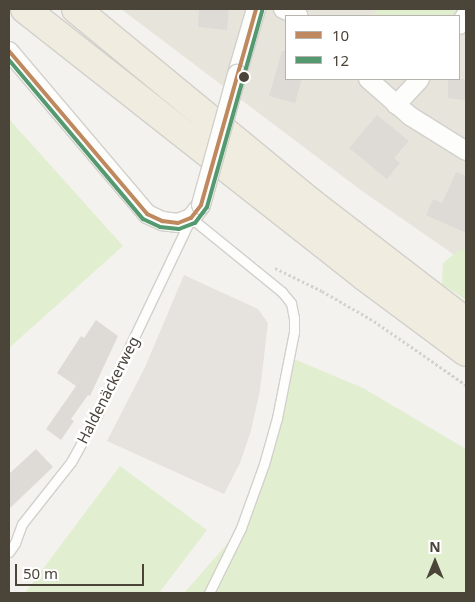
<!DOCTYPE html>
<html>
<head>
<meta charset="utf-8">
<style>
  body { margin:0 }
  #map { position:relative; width:475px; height:602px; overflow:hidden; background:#f4f2ee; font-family:"Noto Sans",sans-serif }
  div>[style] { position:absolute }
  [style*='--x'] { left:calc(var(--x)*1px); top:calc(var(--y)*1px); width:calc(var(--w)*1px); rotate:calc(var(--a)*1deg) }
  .residential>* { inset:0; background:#e7e4dc }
  .green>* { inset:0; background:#e1eecf }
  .parking>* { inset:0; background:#e6e3df }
  .building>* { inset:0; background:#dedbd6 }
  .path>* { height:3px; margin-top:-1.5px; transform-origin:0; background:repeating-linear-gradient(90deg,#d3d2cc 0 2.5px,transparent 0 5px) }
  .roads { filter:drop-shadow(1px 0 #d2d0cb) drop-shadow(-1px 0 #d2d0cb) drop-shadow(0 1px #d2d0cb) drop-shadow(0 -1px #d2d0cb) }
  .service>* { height:9px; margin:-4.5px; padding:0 4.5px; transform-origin:4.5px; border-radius:4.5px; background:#fdfdfc }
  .minor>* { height:18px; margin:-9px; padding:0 9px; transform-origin:9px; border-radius:9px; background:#fdfdfc }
  .trunk>* { height:28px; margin:-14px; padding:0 14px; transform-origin:14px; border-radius:14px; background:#f0ece0 }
  .bridges { filter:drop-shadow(1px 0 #d2d0cb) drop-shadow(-1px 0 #d2d0cb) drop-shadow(0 1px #d2d0cb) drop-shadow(0 -1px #d2d0cb) }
  .minor-bridge>* { height:18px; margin:-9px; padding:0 9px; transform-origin:9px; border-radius:9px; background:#fdfdfc }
  .bus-1>* { height:4px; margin:-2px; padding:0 2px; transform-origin:2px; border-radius:2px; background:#bf885f }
  .bus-2>* { height:4px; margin:-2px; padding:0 2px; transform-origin:2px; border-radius:2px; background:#54996f }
  .dots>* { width:14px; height:14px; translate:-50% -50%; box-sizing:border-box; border:2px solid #fff; border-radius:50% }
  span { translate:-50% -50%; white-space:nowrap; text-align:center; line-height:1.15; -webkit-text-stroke:5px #fff; paint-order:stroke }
  .street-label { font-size:15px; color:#4b4439 }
  .frame { position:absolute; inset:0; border:10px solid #4b4439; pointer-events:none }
  .legend { position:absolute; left:285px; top:15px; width:175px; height:65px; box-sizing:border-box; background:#fff; border:1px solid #b7b4b0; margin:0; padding:6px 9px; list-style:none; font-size:15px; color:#4b4439 }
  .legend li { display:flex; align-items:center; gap:10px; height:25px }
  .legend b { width:25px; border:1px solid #b7b4b0 }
  .north { position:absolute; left:410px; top:537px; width:50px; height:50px; -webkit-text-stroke:4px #fff; paint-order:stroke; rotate:0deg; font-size:14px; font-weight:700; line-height:20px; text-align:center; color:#4b4439 }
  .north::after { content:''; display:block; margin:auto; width:18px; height:22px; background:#4b4439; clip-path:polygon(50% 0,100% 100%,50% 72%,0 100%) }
  .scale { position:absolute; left:15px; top:564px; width:129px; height:22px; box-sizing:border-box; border:2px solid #4b4439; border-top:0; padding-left:6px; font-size:15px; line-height:18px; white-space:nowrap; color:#4b4439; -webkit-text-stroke:4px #fff; paint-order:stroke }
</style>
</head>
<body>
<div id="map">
  <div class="residential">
    <div style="clip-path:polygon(evenodd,121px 9px,466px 9px,466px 263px,362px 191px,121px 9px,286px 16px,459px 16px,459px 79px,286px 79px,286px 16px)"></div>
  </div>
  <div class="green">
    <div style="clip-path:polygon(377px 9px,461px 9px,456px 16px,372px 16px)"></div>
    <div style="clip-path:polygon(9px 119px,123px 246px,9px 348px)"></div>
    <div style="clip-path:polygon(460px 249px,466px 251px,466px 300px,442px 284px,443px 263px)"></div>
    <div style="clip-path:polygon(289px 357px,363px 388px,466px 449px,466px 593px,184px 593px,241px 528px,264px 464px)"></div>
    <div style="clip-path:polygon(120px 466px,207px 530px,159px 593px,25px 593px)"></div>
  </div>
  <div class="parking">
    <div style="clip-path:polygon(184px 275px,258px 309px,268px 323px,260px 390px,251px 431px,240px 463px,224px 494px,107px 441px,145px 367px)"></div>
  </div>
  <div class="building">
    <div style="clip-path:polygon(199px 9px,229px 9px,227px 30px,198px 27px)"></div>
    <div style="clip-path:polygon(282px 51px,286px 51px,286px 79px,302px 79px,295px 103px,269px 96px)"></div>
    <div style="clip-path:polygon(448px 79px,466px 79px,466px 97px,464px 100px,448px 98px)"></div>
    <div style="clip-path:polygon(377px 115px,409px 141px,394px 158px,400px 163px,387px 179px,349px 148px)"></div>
    <div style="clip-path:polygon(456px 172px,466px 176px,466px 233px,426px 215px,433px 199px,442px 203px)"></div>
    <div style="clip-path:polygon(96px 320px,118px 336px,90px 396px,88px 395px,71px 419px,74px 421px,61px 440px,46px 429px,76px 386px,57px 373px,81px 336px,84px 338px)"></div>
    <div style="clip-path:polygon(36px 449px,53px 467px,9px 509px,9px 474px)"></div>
  </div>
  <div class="path">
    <div style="--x:275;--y:268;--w:52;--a:26.1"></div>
    <div style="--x:322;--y:291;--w:60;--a:30"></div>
    <div style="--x:374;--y:321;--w:112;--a:34.8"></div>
  </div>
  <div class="roads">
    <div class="service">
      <div style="--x:9;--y:552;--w:11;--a:-56"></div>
      <div style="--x:15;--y:543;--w:20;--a:-70"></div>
      <div style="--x:22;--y:524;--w:79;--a:-51.7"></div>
      <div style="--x:71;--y:462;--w:54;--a:-61"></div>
      <div style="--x:97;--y:415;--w:218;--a:-64.5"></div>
      <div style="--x:191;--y:218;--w:117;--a:39.1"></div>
      <div style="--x:282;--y:292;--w:14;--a:51"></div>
      <div style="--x:291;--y:303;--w:15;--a:79"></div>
      <div style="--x:294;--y:318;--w:14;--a:90"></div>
      <div style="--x:294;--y:332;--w:88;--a:101.2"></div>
      <div style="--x:277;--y:418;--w:48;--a:105.8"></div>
      <div style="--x:264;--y:464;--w:68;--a:109.8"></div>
      <div style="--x:241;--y:528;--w:72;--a:116.2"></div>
    </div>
    <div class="minor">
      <div style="--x:283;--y:9;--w:17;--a:24"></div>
      <div style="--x:459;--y:25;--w:12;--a:-55"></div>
      <div style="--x:9;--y:51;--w:214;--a:49.7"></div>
      <div style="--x:147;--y:214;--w:17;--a:25"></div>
      <div style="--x:162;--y:221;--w:16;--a:7"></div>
      <div style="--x:178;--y:223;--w:14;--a:-21"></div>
      <div style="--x:191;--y:218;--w:16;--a:-52"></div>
      <div style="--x:237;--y:74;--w:68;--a:-73.7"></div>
      <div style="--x:368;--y:79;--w:56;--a:41.4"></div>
      <div style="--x:410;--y:116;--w:66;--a:32"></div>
      <div style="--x:396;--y:105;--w:35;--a:-47"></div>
    </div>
    <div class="trunk">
      <div style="--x:25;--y:9;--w:432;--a:38.2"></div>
      <div style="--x:364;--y:276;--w:127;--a:36.7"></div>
      <div style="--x:76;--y:9;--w:302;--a:39.5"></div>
      <div style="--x:309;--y:201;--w:198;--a:37.6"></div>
    </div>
  </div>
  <div class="bridges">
    <div class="minor-bridge">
      <div style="--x:201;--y:205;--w:136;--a:-74.6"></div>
    </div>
  </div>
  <div class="bus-1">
    <div style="--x:9;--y:51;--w:214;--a:49.7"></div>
    <div style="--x:147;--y:214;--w:17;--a:25"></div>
    <div style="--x:162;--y:221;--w:16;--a:7"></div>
    <div style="--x:178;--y:223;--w:14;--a:-21"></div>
    <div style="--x:191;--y:218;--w:16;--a:-52"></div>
    <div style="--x:201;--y:205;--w:204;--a:-74.3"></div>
  </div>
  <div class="bus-2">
    <div style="--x:9;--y:60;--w:208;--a:49.9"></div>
    <div style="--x:143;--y:219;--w:19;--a:25"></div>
    <div style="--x:160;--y:227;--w:19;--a:6"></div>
    <div style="--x:179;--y:229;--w:17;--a:-21"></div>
    <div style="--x:195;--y:223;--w:20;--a:-53"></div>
    <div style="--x:207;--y:207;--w:204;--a:-74.3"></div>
  </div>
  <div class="dots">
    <div style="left:244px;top:77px;background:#4b4439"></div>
  </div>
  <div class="street-label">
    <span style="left:108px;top:390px;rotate:-63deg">Haldenäckerweg</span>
  </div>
  <div class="frame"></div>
  <ul class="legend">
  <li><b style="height:6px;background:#bf885f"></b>10</li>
  <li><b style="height:6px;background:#54996f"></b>12</li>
  </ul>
  <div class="north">N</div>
  <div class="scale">50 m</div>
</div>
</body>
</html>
